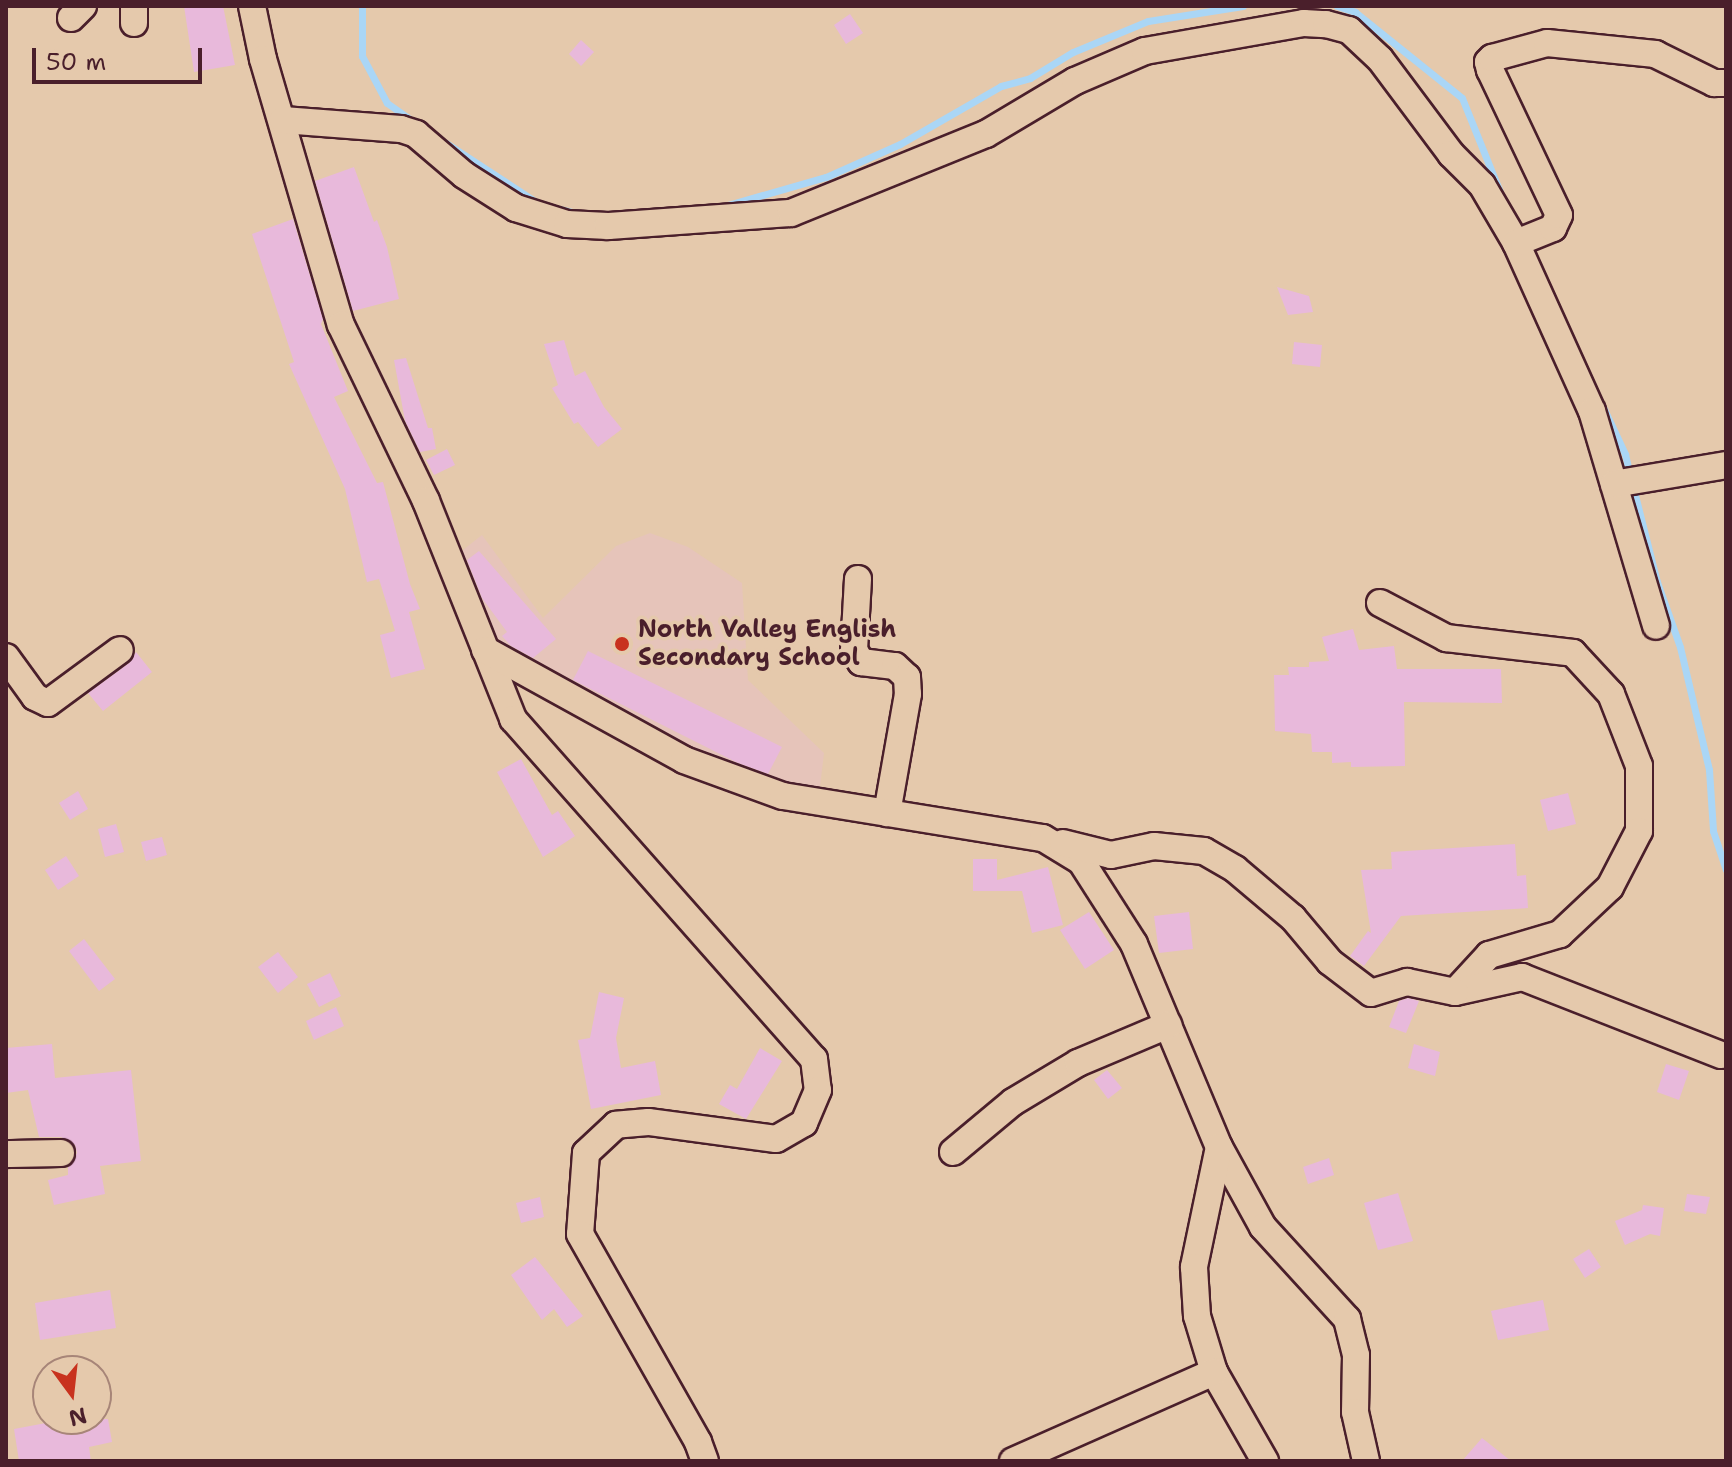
<!DOCTYPE html>
<html>
<head>
<meta charset="utf-8">
<style>
  body { margin:0 }
  #map { position:relative; width:1732px; height:1467px; overflow:hidden; background:#e5c9ac; font-family:"Shantell Sans",sans-serif }
  div>[style] { position:absolute }
  [style*='--x'] { left:calc(var(--x)*1px); top:calc(var(--y)*1px); width:calc(var(--w)*1px); rotate:calc(var(--a)*1deg) }
  .built>* { inset:0; background:#e6c4ba }
  .stream>* { height:7px; margin:-3.5px; padding:0 3.5px; transform-origin:3.5px; border-radius:3.5px; background:#aad6f6 }
  .building>* { inset:0; background:#e8b9db }
  .roads { filter:drop-shadow(2px 0 #4a1f2b) drop-shadow(-2px 0 #4a1f2b) drop-shadow(0 2px #4a1f2b) drop-shadow(0 -2px #4a1f2b) }
  .minor>* { height:26px; margin:-13px; padding:0 13px; transform-origin:13px; border-radius:13px; background:#e5c9ac }
  .dots>* { width:22px; height:22px; translate:-50% -50%; box-sizing:border-box; border:4px solid #e5c9ac; border-radius:50% }
  span { translate:-50% -50%; white-space:nowrap; text-align:center; line-height:1.15; -webkit-text-stroke:7px #e5c9ac; paint-order:stroke }
  .poi-label { font-size:24px; color:#4a1f2b; font-weight:700 }
  .left { translate:0 -50%; text-align:left }
  .frame { position:absolute; inset:0; border:8px solid #4a1f2b; pointer-events:none }
  .north { position:absolute; left:32px; top:1355px; width:80px; height:80px; box-sizing:border-box; background:#e5c9ac; border:2px solid #a78578; border-radius:50%; rotate:165deg; font-size:22px; font-weight:700; line-height:32px; text-align:center; color:#4a1f2b }
  .north::after { content:''; display:block; margin:auto; width:28px; height:36px; background:#c8321e; clip-path:polygon(50% 0,100% 100%,50% 72%,0 100%) }
  .scale { position:absolute; left:32px; top:48px; width:170px; height:36px; box-sizing:border-box; border:4px solid #4a1f2b; border-top:0; padding-left:10px; font-size:24px; line-height:28px; white-space:nowrap; color:#4a1f2b; -webkit-text-stroke:6px #e5c9ac; paint-order:stroke }
</style>
</head>
<body>
<div id="map">
  <div class="built">
    <div style="clip-path:polygon(650px 533px,688px 547px,742px 583px,748px 680px,824px 753px,818px 804px,769px 794px,517px 669px,444px 565px,482px 535px,543px 618px,616px 546px)"></div>
  </div>
  <div class="stream">
    <div style="--x:362;--y:6;--w:50;--a:90"></div>
    <div style="--x:362;--y:56;--w:53;--a:62"></div>
    <div style="--x:387;--y:103;--w:35;--a:35"></div>
    <div style="--x:1337;--y:6;--w:19;--a:18"></div>
    <div style="--x:1355;--y:12;--w:137;--a:38.8"></div>
    <div style="--x:1462;--y:98;--w:101;--a:68"></div>
    <div style="--x:446;--y:143;--w:108;--a:33.2"></div>
    <div style="--x:724;--y:206;--w:106;--a:-15.9"></div>
    <div style="--x:826;--y:177;--w:81;--a:-24"></div>
    <div style="--x:900;--y:144;--w:116;--a:-29.9"></div>
    <div style="--x:1001;--y:86;--w:30;--a:-15"></div>
    <div style="--x:1030;--y:78;--w:50;--a:-31.2"></div>
    <div style="--x:1073;--y:52;--w:81;--a:-22.5"></div>
    <div style="--x:1148;--y:21;--w:96;--a:-9"></div>
    <div style="--x:555;--y:208;--w:28;--a:13"></div>
    <div style="--x:1604;--y:409;--w:50;--a:65"></div>
    <div style="--x:1625;--y:454;--w:22;--a:77"></div>
    <div style="--x:1633;--y:487;--w:98;--a:75.8"></div>
    <div style="--x:1657;--y:582;--w:69;--a:70.5"></div>
    <div style="--x:1680;--y:647;--w:126;--a:76.7"></div>
    <div style="--x:1709;--y:770;--w:61;--a:86.2"></div>
    <div style="--x:1713;--y:831;--w:41;--a:71.6"></div>
  </div>
  <div class="building">
    <div style="clip-path:polygon(184px 6px,223px 6px,235px 65px,194px 72px)"></div>
    <div style="clip-path:polygon(850px 14px,863px 33px,846px 44px,834px 25px)"></div>
    <div style="clip-path:polygon(581px 40px,594px 52px,581px 66px,569px 54px)"></div>
    <div style="clip-path:polygon(354px 167px,374px 222px,377px 220px,387px 247px,399px 299px,353px 311px,315px 181px)"></div>
    <div style="clip-path:polygon(293px 219px,323px 319px,321px 324px,348px 391px,334px 397px,377px 483px,383px 482px,410px 584px,420px 609px,409px 612px,425px 669px,391px 678px,380px 635px,395px 631px,379px 579px,367px 582px,345px 489px,289px 364px,294px 362px,252px 234px)"></div>
    <div style="clip-path:polygon(1277px 287px,1309px 296px,1313px 312px,1288px 315px)"></div>
    <div style="clip-path:polygon(564px 340px,575px 376px,585px 371px,604px 407px,622px 429px,598px 447px,578px 422px,574px 424px,552px 388px,558px 385px,544px 344px)"></div>
    <div style="clip-path:polygon(1294px 342px,1322px 345px,1320px 367px,1292px 364px)"></div>
    <div style="clip-path:polygon(406px 358px,428px 428px,432px 428px,436px 449px,420px 452px,405px 421px,394px 360px)"></div>
    <div style="clip-path:polygon(447px 449px,455px 465px,434px 475px,426px 460px)"></div>
    <div style="clip-path:polygon(479px 551px,556px 639px,533px 658px,511px 646px,502px 636px,507px 632px,482px 598px,467px 560px)"></div>
    <div style="clip-path:polygon(1353px 629px,1359px 650px,1394px 646px,1397px 669px,1501px 669px,1502px 703px,1404px 702px,1405px 766px,1351px 767px,1351px 762px,1332px 763px,1332px 752px,1312px 752px,1311px 734px,1275px 731px,1274px 675px,1289px 675px,1288px 667px,1309px 667px,1309px 662px,1329px 661px,1322px 637px)"></div>
    <div style="clip-path:polygon(588px 651px,782px 747px,768px 774px,738px 763px,573px 680px)"></div>
    <div style="clip-path:polygon(136px 652px,152px 672px,103px 711px,88px 693px,129px 663px)"></div>
    <div style="clip-path:polygon(521px 759px,552px 815px,558px 811px,575px 836px,543px 857px,497px 772px)"></div>
    <div style="clip-path:polygon(78px 791px,88px 809px,70px 820px,59px 803px)"></div>
    <div style="clip-path:polygon(1568px 793px,1576px 824px,1548px 831px,1540px 800px)"></div>
    <div style="clip-path:polygon(116px 824px,124px 852px,105px 857px,98px 829px)"></div>
    <div style="clip-path:polygon(162px 837px,167px 855px,146px 861px,141px 842px)"></div>
    <div style="clip-path:polygon(1515px 844px,1517px 876px,1526px 875px,1528px 908px,1401px 916px,1364px 966px,1350px 956px,1368px 931px,1371px 933px,1361px 870px,1392px 869px,1391px 852px)"></div>
    <div style="clip-path:polygon(66px 856px,79px 876px,58px 890px,45px 870px)"></div>
    <div style="clip-path:polygon(973px 859px,997px 859px,997px 880px,1048px 867px,1063px 925px,1032px 933px,1022px 891px,973px 891px)"></div>
    <div style="clip-path:polygon(1089px 912px,1114px 950px,1085px 969px,1060px 930px)"></div>
    <div style="clip-path:polygon(1189px 912px,1193px 949px,1159px 953px,1154px 916px)"></div>
    <div style="clip-path:polygon(84px 939px,115px 979px,99px 991px,69px 951px)"></div>
    <div style="clip-path:polygon(278px 952px,298px 977px,278px 993px,258px 967px)"></div>
    <div style="clip-path:polygon(330px 973px,341px 996px,319px 1007px,307px 984px)"></div>
    <div style="clip-path:polygon(599px 992px,624px 998px,616px 1038px,621px 1068px,655px 1061px,661px 1095px,591px 1109px,578px 1040px,590px 1038px)"></div>
    <div style="clip-path:polygon(1408px 998px,1419px 1001px,1406px 1033px,1389px 1027px,1399px 1001px)"></div>
    <div style="clip-path:polygon(336px 1007px,344px 1026px,314px 1040px,306px 1021px)"></div>
    <div style="clip-path:polygon(52px 1044px,55px 1078px,131px 1070px,141px 1161px,100px 1166px,105px 1194px,54px 1205px,48px 1180px,68px 1175px,68px 1167px,77px 1153px,75px 1145px,61px 1137px,39px 1137px,28px 1090px,6px 1093px,6px 1048px)"></div>
    <div style="clip-path:polygon(1414px 1044px,1440px 1052px,1435px 1076px,1408px 1068px)"></div>
    <div style="clip-path:polygon(760px 1048px,782px 1061px,746px 1119px,719px 1104px,730px 1085px,737px 1089px)"></div>
    <div style="clip-path:polygon(1666px 1064px,1689px 1071px,1679px 1100px,1657px 1092px)"></div>
    <div style="clip-path:polygon(1107px 1070px,1122px 1088px,1108px 1099px,1094px 1080px)"></div>
    <div style="clip-path:polygon(1329px 1158px,1334px 1175px,1308px 1184px,1303px 1167px)"></div>
    <div style="clip-path:polygon(1398px 1193px,1413px 1241px,1378px 1250px,1364px 1203px)"></div>
    <div style="clip-path:polygon(1687px 1194px,1710px 1197px,1706px 1214px,1684px 1211px)"></div>
    <div style="clip-path:polygon(540px 1197px,544px 1217px,521px 1223px,516px 1203px)"></div>
    <div style="clip-path:polygon(1643px 1205px,1664px 1208px,1660px 1236px,1650px 1234px,1625px 1245px,1615px 1221px,1642px 1210px)"></div>
    <div style="clip-path:polygon(1589px 1249px,1601px 1267px,1585px 1278px,1573px 1259px)"></div>
    <div style="clip-path:polygon(535px 1257px,583px 1316px,567px 1327px,554px 1309px,542px 1320px,511px 1275px)"></div>
    <div style="clip-path:polygon(110px 1290px,116px 1328px,40px 1340px,35px 1303px)"></div>
    <div style="clip-path:polygon(1543px 1300px,1549px 1330px,1498px 1340px,1491px 1311px)"></div>
    <div style="clip-path:polygon(67px 1419px,108px 1419px,112px 1442px,89px 1447px,91px 1461px,19px 1461px,14px 1429px)"></div>
    <div style="clip-path:polygon(1482px 1438px,1511px 1461px,1462px 1461px)"></div>
  </div>
  <div class="roads">
    <div class="minor">
      <div style="--x:252;--y:6;--w:54;--a:78.3"></div>
      <div style="--x:263;--y:59;--w:277;--a:73.7"></div>
      <div style="--x:341;--y:325;--w:195;--a:64.2"></div>
      <div style="--x:426;--y:501;--w:235;--a:68.2"></div>
      <div style="--x:513;--y:719;--w:454;--a:48.5"></div>
      <div style="--x:814;--y:1059;--w:31;--a:83"></div>
      <div style="--x:818;--y:1090;--w:36;--a:113"></div>
      <div style="--x:804;--y:1123;--w:32;--a:150"></div>
      <div style="--x:776;--y:1139;--w:129;--a:-172.4"></div>
      <div style="--x:648;--y:1122;--w:32;--a:175"></div>
      <div style="--x:616;--y:1125;--w:41;--a:137"></div>
      <div style="--x:586;--y:1153;--w:81;--a:94.2"></div>
      <div style="--x:580;--y:1234;--w:239;--a:60.4"></div>
      <div style="--x:698;--y:1442;--w:20;--a:70"></div>
      <div style="--x:71;--y:18;--w:17;--a:-45"></div>
      <div style="--x:134;--y:23;--w:17;--a:-90"></div>
      <div style="--x:283;--y:120;--w:118;--a:4.4"></div>
      <div style="--x:401;--y:129;--w:16;--a:18"></div>
      <div style="--x:416;--y:134;--w:63;--a:40.5"></div>
      <div style="--x:464;--y:175;--w:62;--a:32.4"></div>
      <div style="--x:516;--y:208;--w:53;--a:17.4"></div>
      <div style="--x:567;--y:224;--w:41;--a:2.8"></div>
      <div style="--x:608;--y:226;--w:183;--a:-4.1"></div>
      <div style="--x:791;--y:213;--w:210;--a:-22.1"></div>
      <div style="--x:986;--y:134;--w:104;--a:-30.8"></div>
      <div style="--x:1075;--y:81;--w:76;--a:-23.2"></div>
      <div style="--x:1145;--y:51;--w:161;--a:-10"></div>
      <div style="--x:1304;--y:23;--w:22;--a:3"></div>
      <div style="--x:1326;--y:24;--w:24;--a:15"></div>
      <div style="--x:1349;--y:30;--w:42;--a:43.1"></div>
      <div style="--x:1380;--y:59;--w:119;--a:53.2"></div>
      <div style="--x:1451;--y:154;--w:44;--a:45"></div>
      <div style="--x:1482;--y:185;--w:67;--a:59.6"></div>
      <div style="--x:1516;--y:243;--w:184;--a:65.7"></div>
      <div style="--x:1592;--y:411;--w:224;--a:73.4"></div>
      <div style="--x:1516;--y:243;--w:40;--a:-22"></div>
      <div style="--x:1553;--y:228;--w:14;--a:-65"></div>
      <div style="--x:1559;--y:215;--w:161;--a:-115.4"></div>
      <div style="--x:1490;--y:70;--w:8;--a:-104"></div>
      <div style="--x:1488;--y:62;--w:6;--a:-45"></div>
      <div style="--x:1492;--y:58;--w:57;--a:-15.3"></div>
      <div style="--x:1547;--y:43;--w:109;--a:5.8"></div>
      <div style="--x:1655;--y:54;--w:66;--a:26.2"></div>
      <div style="--x:1714;--y:83;--w:12;--a:0"></div>
      <div style="--x:1614;--y:484;--w:114;--a:-9.6"></div>
      <div style="--x:858;--y:579;--w:71;--a:93.2"></div>
      <div style="--x:854;--y:650;--w:14;--a:60"></div>
      <div style="--x:861;--y:662;--w:34;--a:7"></div>
      <div style="--x:895;--y:666;--w:16;--a:43"></div>
      <div style="--x:907;--y:677;--w:17;--a:87"></div>
      <div style="--x:908;--y:694;--w:121;--a:100"></div>
      <div style="--x:1380;--y:603;--w:75;--a:27.9"></div>
      <div style="--x:1446;--y:638;--w:128;--a:6.7"></div>
      <div style="--x:1573;--y:653;--w:56;--a:47.2"></div>
      <div style="--x:1611;--y:694;--w:77;--a:68.7"></div>
      <div style="--x:1639;--y:766;--w:65;--a:90"></div>
      <div style="--x:1639;--y:831;--w:63;--a:117.4"></div>
      <div style="--x:1610;--y:887;--w:69;--a:136.8"></div>
      <div style="--x:1560;--y:934;--w:74;--a:163.5"></div>
      <div style="--x:1489;--y:955;--w:50;--a:132.6"></div>
      <div style="--x:1455;--y:992;--w:69;--a:-12.6"></div>
      <div style="--x:1522;--y:977;--w:214;--a:21.4"></div>
      <div style="--x:485;--y:650;--w:227;--a:28.9"></div>
      <div style="--x:684;--y:760;--w:105;--a:20"></div>
      <div style="--x:783;--y:796;--w:263;--a:9.2"></div>
      <div style="--x:1043;--y:838;--w:44;--a:31.2"></div>
      <div style="--x:1081;--y:861;--w:98;--a:57.4"></div>
      <div style="--x:1134;--y:944;--w:220;--a:67.3"></div>
      <div style="--x:1219;--y:1147;--w:91;--a:61.2"></div>
      <div style="--x:1263;--y:1227;--w:125;--a:47.6"></div>
      <div style="--x:1347;--y:1319;--w:37;--a:76"></div>
      <div style="--x:1356;--y:1355;--w:57;--a:91"></div>
      <div style="--x:1355;--y:1412;--w:50;--a:77.3"></div>
      <div style="--x:6;--y:657;--w:49;--a:54.1"></div>
      <div style="--x:35;--y:697;--w:14;--a:25"></div>
      <div style="--x:48;--y:703;--w:89;--a:-36.4"></div>
      <div style="--x:1063;--y:843;--w:49;--a:14"></div>
      <div style="--x:1111;--y:855;--w:44;--a:-11.8"></div>
      <div style="--x:1154;--y:846;--w:50;--a:5.7"></div>
      <div style="--x:1204;--y:851;--w:36;--a:30"></div>
      <div style="--x:1235;--y:869;--w:76;--a:40.2"></div>
      <div style="--x:1293;--y:918;--w:57;--a:49.9"></div>
      <div style="--x:1330;--y:962;--w:51;--a:37.1"></div>
      <div style="--x:1371;--y:993;--w:38;--a:-17"></div>
      <div style="--x:1407;--y:982;--w:49;--a:11.8"></div>
      <div style="--x:1219;--y:1147;--w:123;--a:101.8"></div>
      <div style="--x:1194;--y:1267;--w:49;--a:86.5"></div>
      <div style="--x:1197;--y:1316;--w:59;--a:73.1"></div>
      <div style="--x:1214;--y:1372;--w:103;--a:60.2"></div>
      <div style="--x:953;--y:1152;--w:78;--a:-39.8"></div>
      <div style="--x:1013;--y:1102;--w:76;--a:-31"></div>
      <div style="--x:1078;--y:1063;--w:98;--a:-22.9"></div>
      <div style="--x:6;--y:1154;--w:55;--a:-1"></div>
      <div style="--x:1013;--y:1461;--w:220;--a:-23.9"></div>
    </div>
  </div>
  <div class="dots">
    <div style="left:622px;top:644px;background:#c8321e"></div>
  </div>
  <div class="poi-label">
    <span class="left" style="left:638px;top:644px">North Valley English<br>Secondary School</span>
  </div>
  <div class="frame"></div>
  <div class="north">N</div>
  <div class="scale">50 m</div>
</div>
</body>
</html>
